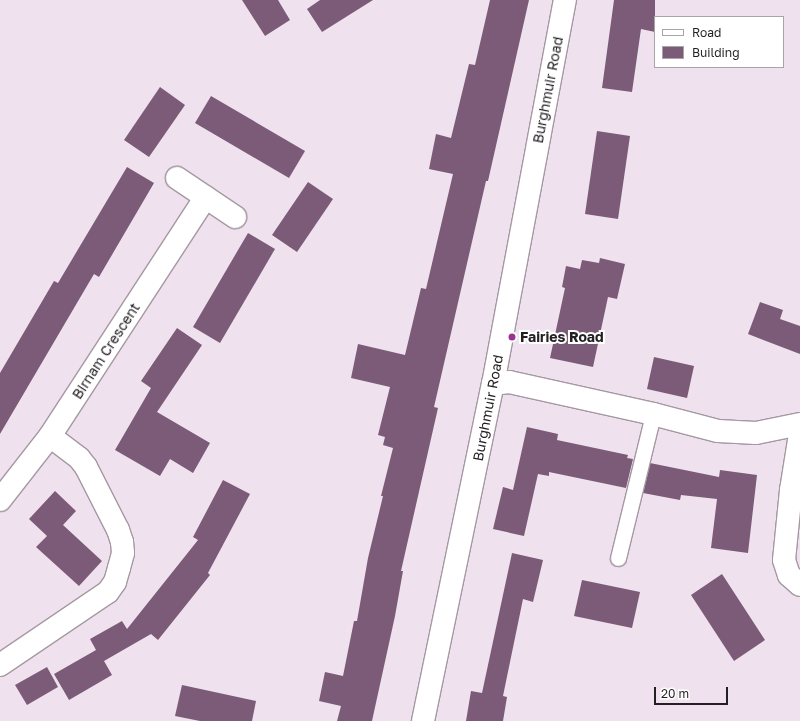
<!DOCTYPE html>
<html>
<head>
<meta charset="utf-8">
<style>
  body { margin:0 }
  #map { position:relative; width:800px; height:721px; overflow:hidden; background:#efe2ee; font-family:"Golos Text",sans-serif }
  div>[style] { position:absolute }
  [style*='--x'] { left:calc(var(--x)*1px); top:calc(var(--y)*1px); width:calc(var(--w)*1px); rotate:calc(var(--a)*1deg) }
  .building>* { inset:0; background:#7c5b78 }
  .roads { filter:drop-shadow(1px 0 #a498a2) drop-shadow(-1px 0 #a498a2) drop-shadow(0 1px #a498a2) drop-shadow(0 -1px #a498a2) }
  .service>* { height:15px; margin:-7.5px; padding:0 7.5px; transform-origin:7.5px; border-radius:7.5px; background:#fff }
  .minor>* { height:22px; margin:-11px; padding:0 11px; transform-origin:11px; border-radius:11px; background:#fff }
  .tertiary>* { height:22px; margin:-11px; padding:0 11px; transform-origin:11px; border-radius:11px; background:#fff }
  .dots>* { width:11px; height:11px; translate:-50% -50%; box-sizing:border-box; border:2px solid #fff; border-radius:50% }
  span { translate:-50% -50%; white-space:nowrap; text-align:center; line-height:1.15; -webkit-text-stroke:4px #fff; paint-order:stroke }
  .street-label { font-size:14px; color:#231f23 }
  .poi-label { font-size:14px; color:#231f23; font-weight:700 }
  .left { translate:0 -50%; text-align:left }
  .legend { position:absolute; left:654px; top:16px; width:130px; height:52px; box-sizing:border-box; background:#fff; border:1px solid #a7a5a7; margin:0; padding:5px 7px; list-style:none; font-size:12px; color:#231f23 }
  .legend li { display:flex; align-items:center; gap:8px; height:20px }
  .legend b { width:20px; border:1px solid #a7a5a7 }
  .scale { position:absolute; left:654px; top:687px; width:74px; height:18px; box-sizing:border-box; border:2px solid #231f23; border-top:0; padding-left:5px; font-size:12px; line-height:14px; white-space:nowrap; color:#231f23; -webkit-text-stroke:3px #fff; paint-order:stroke }
</style>
</head>
<body>
<div id="map">
  <div class="building">
    <div style="clip-path:polygon(242px 0,278px 0,290px 20px,265px 36px)"></div>
    <div style="clip-path:polygon(320px 0,373px 0,322px 32px,307px 9px)"></div>
    <div style="clip-path:polygon(490px 0,529px 0,488px 181px,486px 181px,434px 407px,438px 408px,401px 571px,403px 571px,395px 616px,372px 721px,337px 721px,341px 706px,319px 701px,325px 672px,343px 676px,354px 621px,357px 621px,368px 558px,383px 496px,381px 496px,393px 448px,383px 445px,385px 437px,378px 435px,390px 387px,351px 378px,358px 344px,405px 355px,421px 288px,426px 289px,453px 174px,429px 169px,436px 134px,451px 138px,469px 64px,475px 65px)"></div>
    <div style="clip-path:polygon(614px 0,655px 0,655px 32px,641px 29px,632px 92px,602px 88px)"></div>
    <div style="clip-path:polygon(160px 87px,185px 105px,149px 157px,124px 140px)"></div>
    <div style="clip-path:polygon(211px 96px,305px 151px,289px 178px,195px 123px)"></div>
    <div style="clip-path:polygon(597px 131px,630px 136px,618px 219px,585px 214px)"></div>
    <div style="clip-path:polygon(127px 167px,154px 183px,99px 277px,94px 274px,0 434px,0 373px,54px 281px,58px 283px)"></div>
    <div style="clip-path:polygon(308px 182px,333px 199px,297px 252px,272px 235px)"></div>
    <div style="clip-path:polygon(248px 233px,275px 249px,220px 343px,193px 327px)"></div>
    <div style="clip-path:polygon(600px 258px,625px 264px,617px 299px,608px 297px,593px 367px,550px 358px,565px 288px,562px 287px,566px 266px,580px 269px,582px 260px,599px 263px)"></div>
    <div style="clip-path:polygon(760px 302px,783px 310px,780px 319px,800px 326px,800px 354px,748px 334px)"></div>
    <div style="clip-path:polygon(177px 328px,202px 345px,157px 412px,210px 443px,193px 473px,170px 459px,160px 476px,115px 450px,151px 388px,141px 381px)"></div>
    <div style="clip-path:polygon(654px 357px,694px 366px,687px 398px,647px 389px)"></div>
    <div style="clip-path:polygon(527px 427px,558px 434px,557px 440px,628px 455px,627px 458px,633px 459px,626px 488px,549px 472px,549px 476px,538px 474px,524px 536px,493px 529px,503px 487px,513px 490px)"></div>
    <div style="clip-path:polygon(650px 463px,719px 477px,720px 470px,757px 475px,748px 553px,711px 548px,717px 499px,681px 495px,680px 500px,643px 493px)"></div>
    <div style="clip-path:polygon(223px 480px,250px 494px,208px 573px,210px 575px,158px 640px,151px 634px,104px 661px,112px 675px,69px 700px,54px 674px,96px 650px,90px 639px,122px 621px,127px 629px,198px 540px,193px 537px)"></div>
    <div style="clip-path:polygon(55px 491px,76px 511px,63px 525px,102px 561px,79px 586px,36px 547px,47px 536px,29px 519px)"></div>
    <div style="clip-path:polygon(512px 553px,543px 560px,533px 602px,523px 599px,503px 696px,507px 697px,503px 721px,466px 721px,471px 691px,482px 693px)"></div>
    <div style="clip-path:polygon(722px 574px,765px 640px,734px 661px,691px 595px)"></div>
    <div style="clip-path:polygon(582px 580px,640px 592px,632px 628px,574px 616px)"></div>
    <div style="clip-path:polygon(47px 667px,58px 687px,27px 705px,15px 685px)"></div>
    <div style="clip-path:polygon(182px 685px,256px 701px,252px 721px,200px 721px,175px 716px)"></div>
  </div>
  <div class="roads">
    <div class="service">
      <div style="--x:618;--y:558;--w:148;--a:-76.3"></div>
    </div>
    <div class="minor">
      <div style="--x:177;--y:178;--w:70;--a:33.9"></div>
      <div style="--x:493;--y:384;--w:16;--a:-7"></div>
      <div style="--x:509;--y:382;--w:148;--a:12.5"></div>
      <div style="--x:653;--y:414;--w:67;--a:14.7"></div>
      <div style="--x:718;--y:431;--w:38;--a:3"></div>
      <div style="--x:756;--y:433;--w:45;--a:-11.6"></div>
      <div style="--x:800;--y:434;--w:57;--a:99.1"></div>
      <div style="--x:791;--y:490;--w:70;--a:95.7"></div>
      <div style="--x:784;--y:560;--w:16;--a:72"></div>
      <div style="--x:789;--y:575;--w:15;--a:42"></div>
      <div style="--x:0;--y:500;--w:81;--a:-52"></div>
      <div style="--x:50;--y:436;--w:285;--a:-56.9"></div>
      <div style="--x:0;--y:665;--w:130;--a:-34.1"></div>
      <div style="--x:108;--y:592;--w:12;--a:-55"></div>
      <div style="--x:115;--y:582;--w:15;--a:-74"></div>
      <div style="--x:119;--y:568;--w:16;--a:-75"></div>
      <div style="--x:123;--y:553;--w:11;--a:-95"></div>
      <div style="--x:122;--y:542;--w:13;--a:-108"></div>
      <div style="--x:118;--y:530;--w:71;--a:-116.9"></div>
      <div style="--x:86;--y:467;--w:11;--a:-128"></div>
      <div style="--x:79;--y:458;--w:36;--a:-143"></div>
    </div>
    <div class="tertiary">
      <div style="--x:423;--y:721;--w:344;--a:-78.3"></div>
      <div style="--x:493;--y:384;--w:391;--a:-79.4"></div>
    </div>
  </div>
  <div class="dots">
    <div style="left:512px;top:337px;background:#9a3194"></div>
  </div>
  <div class="street-label">
    <span style="left:548px;top:90px;rotate:-79deg">Burghmuir Road</span>
    <span style="left:106px;top:351px;rotate:-57deg">Birnam Crescent</span>
    <span style="left:488px;top:408px;rotate:-79deg">Burghmuir Road</span>
  </div>
  <div class="poi-label">
    <span class="left" style="left:520px;top:337px">Fairies Road</span>
  </div>
  <ul class="legend">
  <li><b style="height:5px;background:#fff"></b>Road</li>
  <li><b style="height:11px;background:#7c5b78"></b>Building</li>
  </ul>
  <div class="scale">20 m</div>
</div>
</body>
</html>
